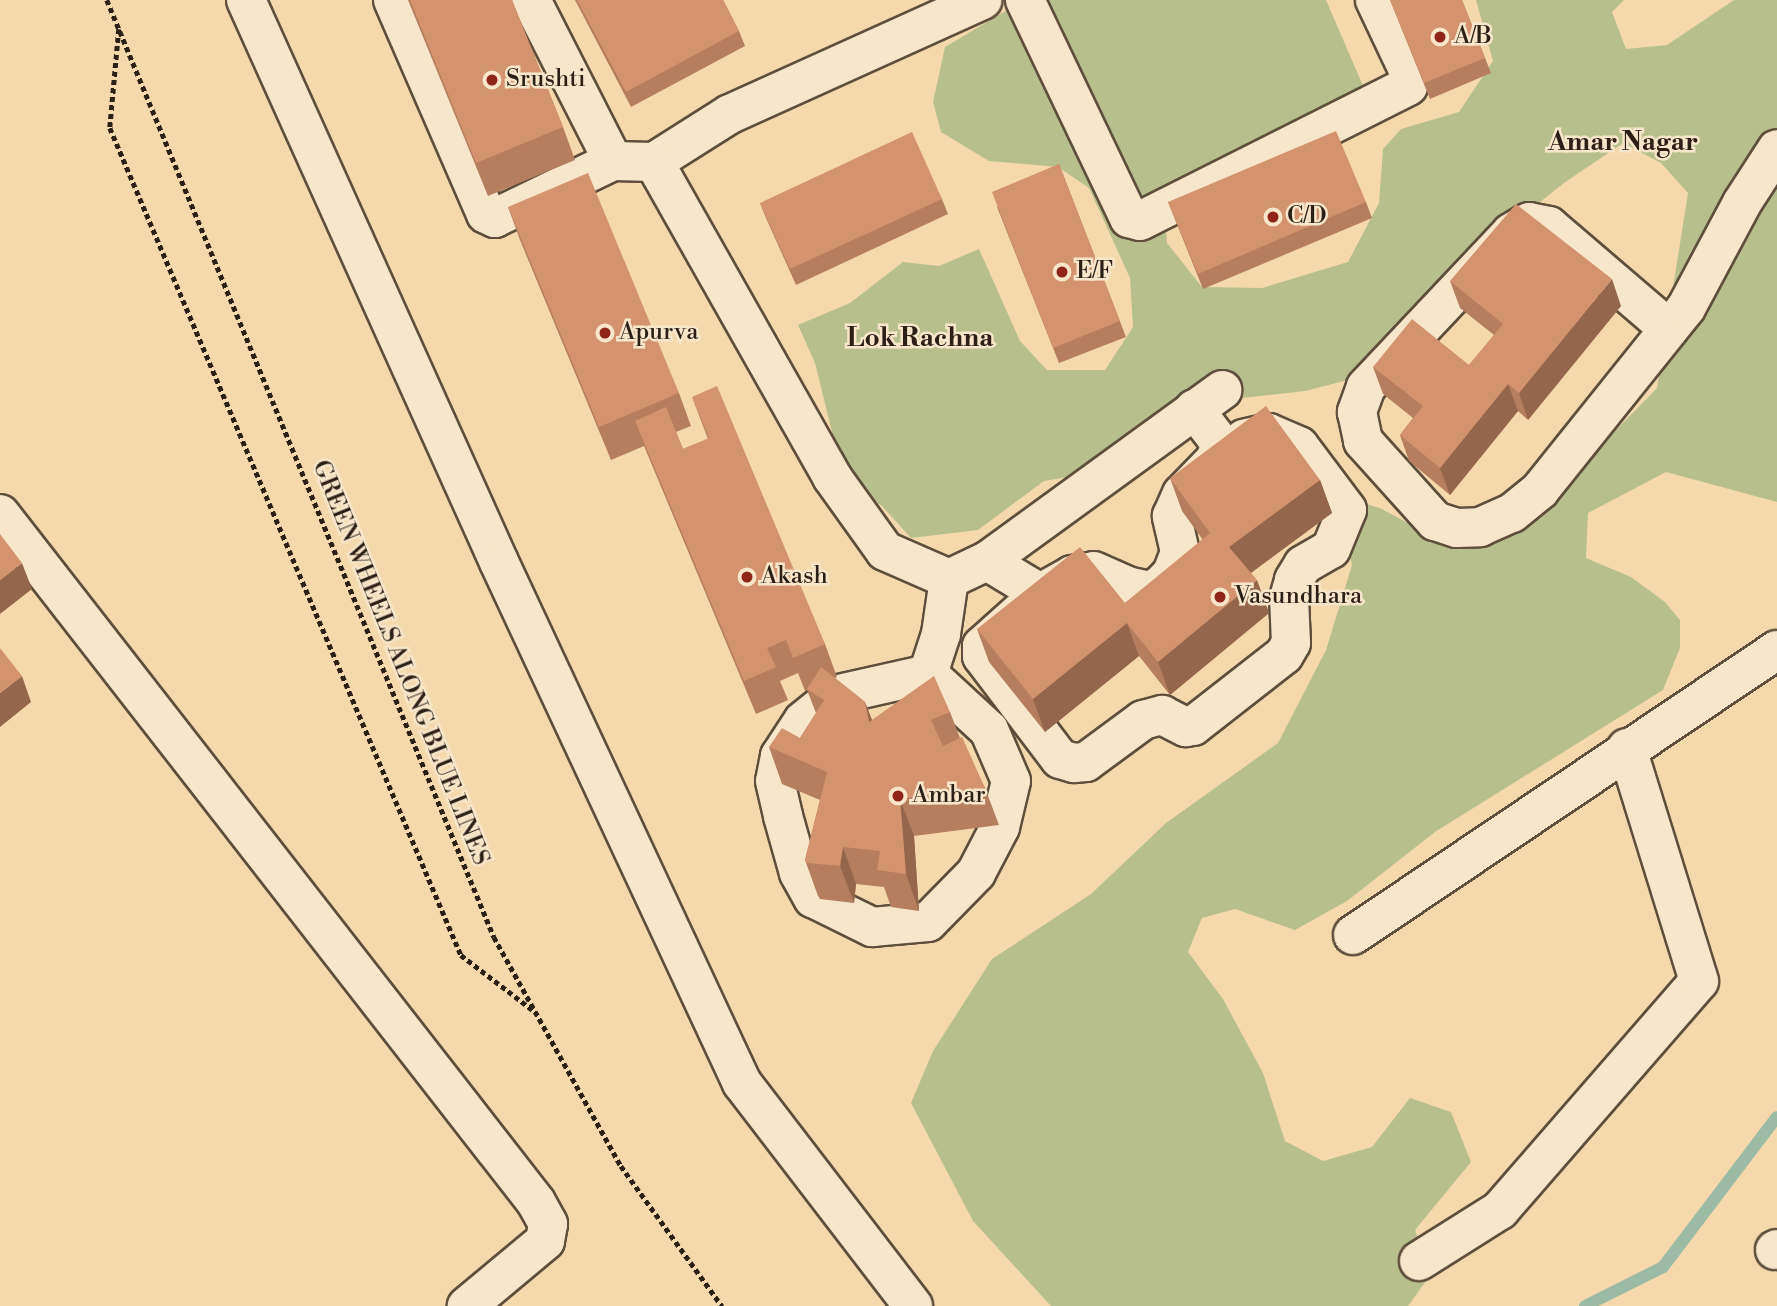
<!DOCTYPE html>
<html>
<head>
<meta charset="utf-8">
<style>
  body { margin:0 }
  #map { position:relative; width:1777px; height:1306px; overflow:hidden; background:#f5d9ad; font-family:"Libre Bodoni",serif }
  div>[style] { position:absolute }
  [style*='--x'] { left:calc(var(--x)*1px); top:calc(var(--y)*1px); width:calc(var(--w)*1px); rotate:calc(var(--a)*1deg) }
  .green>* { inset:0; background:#b7c08d }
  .stream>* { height:12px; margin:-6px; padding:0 6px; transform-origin:6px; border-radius:6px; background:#9dbba4 }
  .path>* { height:4.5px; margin-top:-2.25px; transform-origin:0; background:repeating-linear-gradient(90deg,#2c1f15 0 5px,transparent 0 8.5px) }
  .roads { filter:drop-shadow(2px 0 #5e4e3b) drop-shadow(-2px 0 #5e4e3b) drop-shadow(0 2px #5e4e3b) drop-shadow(0 -2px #5e4e3b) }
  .minor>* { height:38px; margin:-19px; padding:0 19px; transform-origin:19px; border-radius:19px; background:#f8e6ca }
  .wall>* { inset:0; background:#b57e5f }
  .shaded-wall>* { inset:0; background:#94674d }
  .building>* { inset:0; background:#d3936e }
  .dots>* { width:19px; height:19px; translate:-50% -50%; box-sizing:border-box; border:4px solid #f8e6ca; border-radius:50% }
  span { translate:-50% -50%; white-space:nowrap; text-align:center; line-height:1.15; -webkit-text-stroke:5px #f8e6ca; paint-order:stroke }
  .poi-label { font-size:24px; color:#2c1f15 }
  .left { translate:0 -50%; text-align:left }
  .street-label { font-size:24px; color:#2c1f15 }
  .neighbourhood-label { font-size:26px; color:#2c1f15; font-weight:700 }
</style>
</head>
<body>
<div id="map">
  <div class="green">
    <div style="clip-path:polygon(1024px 0,1326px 0,1367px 95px,1163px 186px,1167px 243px,1202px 287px,1262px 288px,1348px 262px,1379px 203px,1383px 149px,1401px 129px,1459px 112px,1493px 61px,1476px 0,1624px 0,1612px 12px,1626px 49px,1667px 45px,1734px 0,1777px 0,1777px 502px,1666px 472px,1588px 513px,1586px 558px,1631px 577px,1665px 602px,1680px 620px,1680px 648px,1663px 690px,1435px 832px,1347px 901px,1295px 930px,1235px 909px,1202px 918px,1188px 952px,1223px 999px,1263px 1073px,1285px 1141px,1323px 1161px,1372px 1147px,1410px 1098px,1451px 1112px,1471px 1162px,1415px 1230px,1431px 1274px,1408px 1306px,1051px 1306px,973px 1221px,911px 1103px,933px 1051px,992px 959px,1091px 894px,1166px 823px,1278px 743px,1326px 650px,1352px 565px,1344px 531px,1358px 501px,1382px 509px,1437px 539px,1582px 465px,1657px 388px,1688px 193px,1661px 163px,1623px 143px,1564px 183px,1482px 248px,1364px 376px,1305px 391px,1224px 400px,1144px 444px,1068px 477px,1044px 481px,978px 530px,911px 538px,881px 505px,862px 497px,834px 440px,815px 363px,798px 325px,850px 303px,903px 262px,939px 266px,979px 249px,1020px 341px,1047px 370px,1105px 370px,1133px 327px,1130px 278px,1089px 188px,1058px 167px,989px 161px,941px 132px,933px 102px,945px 47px)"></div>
  </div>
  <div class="stream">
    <div style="--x:1585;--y:1306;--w:87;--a:-26.6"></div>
    <div style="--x:1663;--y:1267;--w:188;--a:-52.8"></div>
  </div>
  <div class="path">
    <div style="--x:107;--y:0;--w:1014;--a:67.56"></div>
    <div style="--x:494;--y:937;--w:262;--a:61"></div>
    <div style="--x:621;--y:1166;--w:173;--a:54.2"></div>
    <div style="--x:119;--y:29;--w:99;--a:95.2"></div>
    <div style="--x:110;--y:128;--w:898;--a:67"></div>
    <div style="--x:461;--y:955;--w:92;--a:37.5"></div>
  </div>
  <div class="roads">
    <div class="minor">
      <div style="--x:246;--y:0;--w:616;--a:65.76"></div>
      <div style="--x:499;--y:562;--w:575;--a:65"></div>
      <div style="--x:742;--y:1083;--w:281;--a:52.5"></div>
      <div style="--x:393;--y:0;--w:233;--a:66.5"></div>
      <div style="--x:486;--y:214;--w:10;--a:24"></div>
      <div style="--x:495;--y:218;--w:131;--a:-25.8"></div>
      <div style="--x:531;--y:0;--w:181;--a:63"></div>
      <div style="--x:613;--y:161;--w:41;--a:1.4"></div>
      <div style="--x:654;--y:162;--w:90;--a:-32.3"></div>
      <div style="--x:730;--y:114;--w:277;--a:-24.3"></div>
      <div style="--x:1025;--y:0;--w:242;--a:64.5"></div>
      <div style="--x:1129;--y:218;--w:11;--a:15"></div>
      <div style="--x:1140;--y:221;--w:300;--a:-26.7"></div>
      <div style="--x:1408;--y:86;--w:12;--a:-81"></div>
      <div style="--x:1410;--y:74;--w:82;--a:-115.3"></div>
      <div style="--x:654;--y:162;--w:362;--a:60.5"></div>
      <div style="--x:832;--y:477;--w:91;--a:54.4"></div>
      <div style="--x:885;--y:551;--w:70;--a:23.6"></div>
      <div style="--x:949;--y:579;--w:42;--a:-25.3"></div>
      <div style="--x:987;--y:561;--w:291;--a:-36"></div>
      <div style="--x:1669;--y:329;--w:158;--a:-139.4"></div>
      <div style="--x:1549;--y:226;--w:20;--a:-169"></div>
      <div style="--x:1529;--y:222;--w:21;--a:149"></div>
      <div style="--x:1511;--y:233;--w:212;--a:133.3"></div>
      <div style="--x:1366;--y:387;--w:27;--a:110"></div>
      <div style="--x:1357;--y:412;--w:30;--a:78"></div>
      <div style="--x:1363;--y:441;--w:108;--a:48"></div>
      <div style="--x:1435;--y:521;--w:23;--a:18"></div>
      <div style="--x:1457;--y:528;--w:23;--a:-2"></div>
      <div style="--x:1480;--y:527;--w:35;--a:-24"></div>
      <div style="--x:1512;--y:513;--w:36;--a:-39"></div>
      <div style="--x:1540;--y:490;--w:233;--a:-51.3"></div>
      <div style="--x:1686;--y:308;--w:119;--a:-61.9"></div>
      <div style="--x:1742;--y:203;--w:64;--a:-57.1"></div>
      <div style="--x:0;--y:514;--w:872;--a:52.08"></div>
      <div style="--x:536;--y:1202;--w:25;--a:61"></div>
      <div style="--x:548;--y:1224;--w:17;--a:100"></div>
      <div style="--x:545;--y:1241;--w:102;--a:140.2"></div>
      <div style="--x:987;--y:561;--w:62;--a:31.1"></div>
      <div style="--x:1040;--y:593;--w:37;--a:-29"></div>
      <div style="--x:1072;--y:575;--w:22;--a:-10"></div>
      <div style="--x:1094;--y:571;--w:36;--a:24"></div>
      <div style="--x:1127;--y:586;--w:24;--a:12"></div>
      <div style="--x:1150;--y:591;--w:13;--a:-29"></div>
      <div style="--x:1161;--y:585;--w:16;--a:-47"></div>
      <div style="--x:1172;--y:573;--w:22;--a:-69"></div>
      <div style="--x:1180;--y:552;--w:37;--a:-103"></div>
      <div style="--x:1172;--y:516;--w:24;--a:-66"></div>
      <div style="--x:1182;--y:494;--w:47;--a:-45.9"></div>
      <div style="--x:1215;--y:460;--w:17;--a:-69"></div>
      <div style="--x:1221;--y:444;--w:44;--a:-127.6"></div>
      <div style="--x:1022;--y:610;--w:54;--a:138"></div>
      <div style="--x:982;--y:646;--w:10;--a:90"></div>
      <div style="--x:982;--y:656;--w:129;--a:52.9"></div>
      <div style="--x:1060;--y:759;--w:15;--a:16"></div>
      <div style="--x:1074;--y:763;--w:12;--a:-5"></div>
      <div style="--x:1086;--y:762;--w:71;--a:-36.4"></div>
      <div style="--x:1143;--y:720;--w:20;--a:-15"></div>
      <div style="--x:1162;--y:715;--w:27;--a:27"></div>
      <div style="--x:1186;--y:727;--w:7;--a:-8"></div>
      <div style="--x:1193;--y:726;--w:115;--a:-38"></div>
      <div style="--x:1284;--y:655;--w:14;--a:-60"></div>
      <div style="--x:1291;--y:643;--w:45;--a:-92.5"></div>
      <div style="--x:1289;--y:598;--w:19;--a:-74"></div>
      <div style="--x:1294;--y:580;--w:17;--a:-59"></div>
      <div style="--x:1303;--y:565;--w:32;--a:-30"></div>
      <div style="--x:1331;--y:549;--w:42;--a:-67.7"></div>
      <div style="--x:1347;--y:510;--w:80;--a:-126.9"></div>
      <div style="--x:1299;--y:446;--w:33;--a:-157"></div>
      <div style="--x:1269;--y:433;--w:26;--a:167"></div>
      <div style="--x:928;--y:674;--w:95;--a:167.3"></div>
      <div style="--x:835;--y:695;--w:41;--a:140.9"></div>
      <div style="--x:803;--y:721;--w:42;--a:123.3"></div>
      <div style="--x:780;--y:756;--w:25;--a:101"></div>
      <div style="--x:775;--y:781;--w:36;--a:77"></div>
      <div style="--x:783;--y:816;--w:59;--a:74.3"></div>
      <div style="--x:799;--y:873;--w:29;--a:61"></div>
      <div style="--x:813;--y:898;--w:66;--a:26.2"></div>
      <div style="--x:872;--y:927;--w:56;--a:-5.1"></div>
      <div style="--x:928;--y:922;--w:69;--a:-45.6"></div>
      <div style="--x:976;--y:873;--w:52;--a:-62.4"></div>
      <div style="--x:1000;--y:827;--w:47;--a:-76.6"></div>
      <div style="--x:1011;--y:781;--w:56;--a:-113.3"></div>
      <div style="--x:989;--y:730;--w:83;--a:-137.4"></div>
      <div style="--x:928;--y:674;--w:42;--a:-72"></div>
      <div style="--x:941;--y:634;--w:56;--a:-81.7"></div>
      <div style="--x:1353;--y:935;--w:511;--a:-33.91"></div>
      <div style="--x:1775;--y:1250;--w:2;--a:-27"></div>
      <div style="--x:1419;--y:1261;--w:96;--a:-32.2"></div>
      <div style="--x:1500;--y:1210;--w:303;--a:-49"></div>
      <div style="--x:1699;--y:981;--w:244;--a:-107.2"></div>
    </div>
  </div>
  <div class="wall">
    <div style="clip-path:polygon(408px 0,512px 0,563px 127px,575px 160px,488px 196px)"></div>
    <div style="clip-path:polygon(575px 0,723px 0,739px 31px,745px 46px,631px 107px)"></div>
    <div style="clip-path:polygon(1390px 0,1462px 0,1491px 73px,1430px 99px)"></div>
    <div style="clip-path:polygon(1059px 164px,1126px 337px,1059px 363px,997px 207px)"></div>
    <div style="clip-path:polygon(942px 199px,948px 214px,796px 285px,766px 218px,760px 203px)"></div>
    <div style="clip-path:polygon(1168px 202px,1366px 202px,1372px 218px,1203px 289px)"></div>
    <div style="clip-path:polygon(508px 207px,679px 393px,691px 426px,676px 432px,683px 449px,708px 439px,692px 397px,825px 644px,837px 677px,835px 678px,865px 702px,872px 720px,950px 712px,960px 738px,985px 788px,999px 825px,914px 836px,919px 911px,891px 907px,884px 887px,856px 884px,854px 903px,820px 899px,818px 896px,805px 860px,820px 800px,782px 784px,769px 747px,800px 738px,816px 713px,807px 690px,805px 691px,798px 673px,780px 681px,788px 700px,756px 714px,644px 446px,611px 460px,520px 240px)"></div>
    <div style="clip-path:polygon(1450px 281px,1621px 306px,1528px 420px,1518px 411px,1450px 495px,1409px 461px,1400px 435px,1413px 418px,1383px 394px,1373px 367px,1469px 365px,1494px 335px,1460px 308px)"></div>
    <div style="clip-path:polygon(1170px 478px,1320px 480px,1332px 513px,1251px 573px,1269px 613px,1170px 695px,1139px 656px,1045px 732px,989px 662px,977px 629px,1125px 603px,1203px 540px,1182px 511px)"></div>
  </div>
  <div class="shaded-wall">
    <div style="clip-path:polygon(1612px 279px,1621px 306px,1528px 420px,1519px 393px)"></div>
    <div style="clip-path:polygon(1508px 384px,1518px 411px,1450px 495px,1440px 468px)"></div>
    <div style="clip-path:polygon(1320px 480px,1332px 513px,1241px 580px,1229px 547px)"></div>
    <div style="clip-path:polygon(22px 563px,32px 589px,0 614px,0 580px)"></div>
    <div style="clip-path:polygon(1257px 580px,1269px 613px,1170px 695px,1158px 662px)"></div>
    <div style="clip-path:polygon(1127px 623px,1139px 656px,1045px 732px,1033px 699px)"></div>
    <div style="clip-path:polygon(22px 676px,31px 702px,0 727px,0 693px)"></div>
    <div style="clip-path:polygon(865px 702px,879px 738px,869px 722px)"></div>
    <div style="clip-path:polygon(900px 799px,914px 836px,919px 911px,906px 874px)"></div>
    <div style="clip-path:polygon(843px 847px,856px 884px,854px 903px,840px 866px)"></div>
  </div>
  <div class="building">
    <div style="clip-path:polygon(410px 0,512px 0,563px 127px,476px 163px)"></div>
    <div style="clip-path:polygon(577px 0,723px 0,739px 31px,626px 92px)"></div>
    <div style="clip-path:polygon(1390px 0,1462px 0,1485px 58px,1424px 83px)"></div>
    <div style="clip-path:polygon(1336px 131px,1366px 202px,1198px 274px,1168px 202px)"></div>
    <div style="clip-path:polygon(912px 132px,942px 199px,790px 269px,760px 203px)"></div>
    <div style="clip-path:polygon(1059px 164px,1120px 321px,1053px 348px,992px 192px)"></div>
    <div style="clip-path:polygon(588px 173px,679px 393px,599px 427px,508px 207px)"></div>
    <div style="clip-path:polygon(1516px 204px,1612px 279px,1519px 393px,1508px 384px,1440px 468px,1400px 435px,1423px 406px,1373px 367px,1412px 319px,1469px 365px,1503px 324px,1450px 281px)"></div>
    <div style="clip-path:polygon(717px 386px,825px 644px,793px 658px,786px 640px,767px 648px,776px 667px,744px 681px,635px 421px,666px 407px,683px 449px,709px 438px,692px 397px)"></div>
    <div style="clip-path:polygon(1266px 406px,1320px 480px,1229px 547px,1257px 580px,1158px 662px,1127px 623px,1033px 699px,977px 629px,1080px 547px,1125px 603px,1210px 533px,1170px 478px)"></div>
    <div style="clip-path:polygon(0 534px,22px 563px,0 580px)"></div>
    <div style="clip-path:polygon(0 648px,22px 676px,0 693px)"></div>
    <div style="clip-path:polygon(821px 667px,865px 702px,869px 722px,934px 676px,950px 712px,931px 720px,943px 746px,962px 737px,985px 788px,900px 799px,906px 874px,877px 870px,880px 851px,843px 847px,840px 866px,807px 863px,805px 860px,827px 772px,769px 747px,782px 728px,800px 738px,824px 700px,807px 689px)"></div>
  </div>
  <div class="dots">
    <div style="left:1440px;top:37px;background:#8f2418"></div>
    <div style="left:492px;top:80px;background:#8f2418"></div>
    <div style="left:1273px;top:217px;background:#8f2418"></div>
    <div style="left:1062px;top:272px;background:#8f2418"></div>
    <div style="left:605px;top:333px;background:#8f2418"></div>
    <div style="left:747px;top:577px;background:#8f2418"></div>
    <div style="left:1220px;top:597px;background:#8f2418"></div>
    <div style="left:898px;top:796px;background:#8f2418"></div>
  </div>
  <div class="poi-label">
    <span class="left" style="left:1454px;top:37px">A/B</span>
    <span class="left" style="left:506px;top:80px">Srushti</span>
    <span class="left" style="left:1287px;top:217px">C/D</span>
    <span class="left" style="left:1076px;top:272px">E/F</span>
    <span class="left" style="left:619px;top:333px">Apurva</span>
    <span class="left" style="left:761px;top:577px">Akash</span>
    <span class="left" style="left:1234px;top:597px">Vasundhara</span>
    <span class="left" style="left:912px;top:796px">Ambar</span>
  </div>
  <div class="street-label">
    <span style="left:400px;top:663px;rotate:68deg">GREEN WHEELS ALONG BLUE LINES</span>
  </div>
  <div class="neighbourhood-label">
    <span style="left:1623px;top:143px">Amar Nagar</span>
    <span style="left:920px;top:339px">Lok Rachna</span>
  </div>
</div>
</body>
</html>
